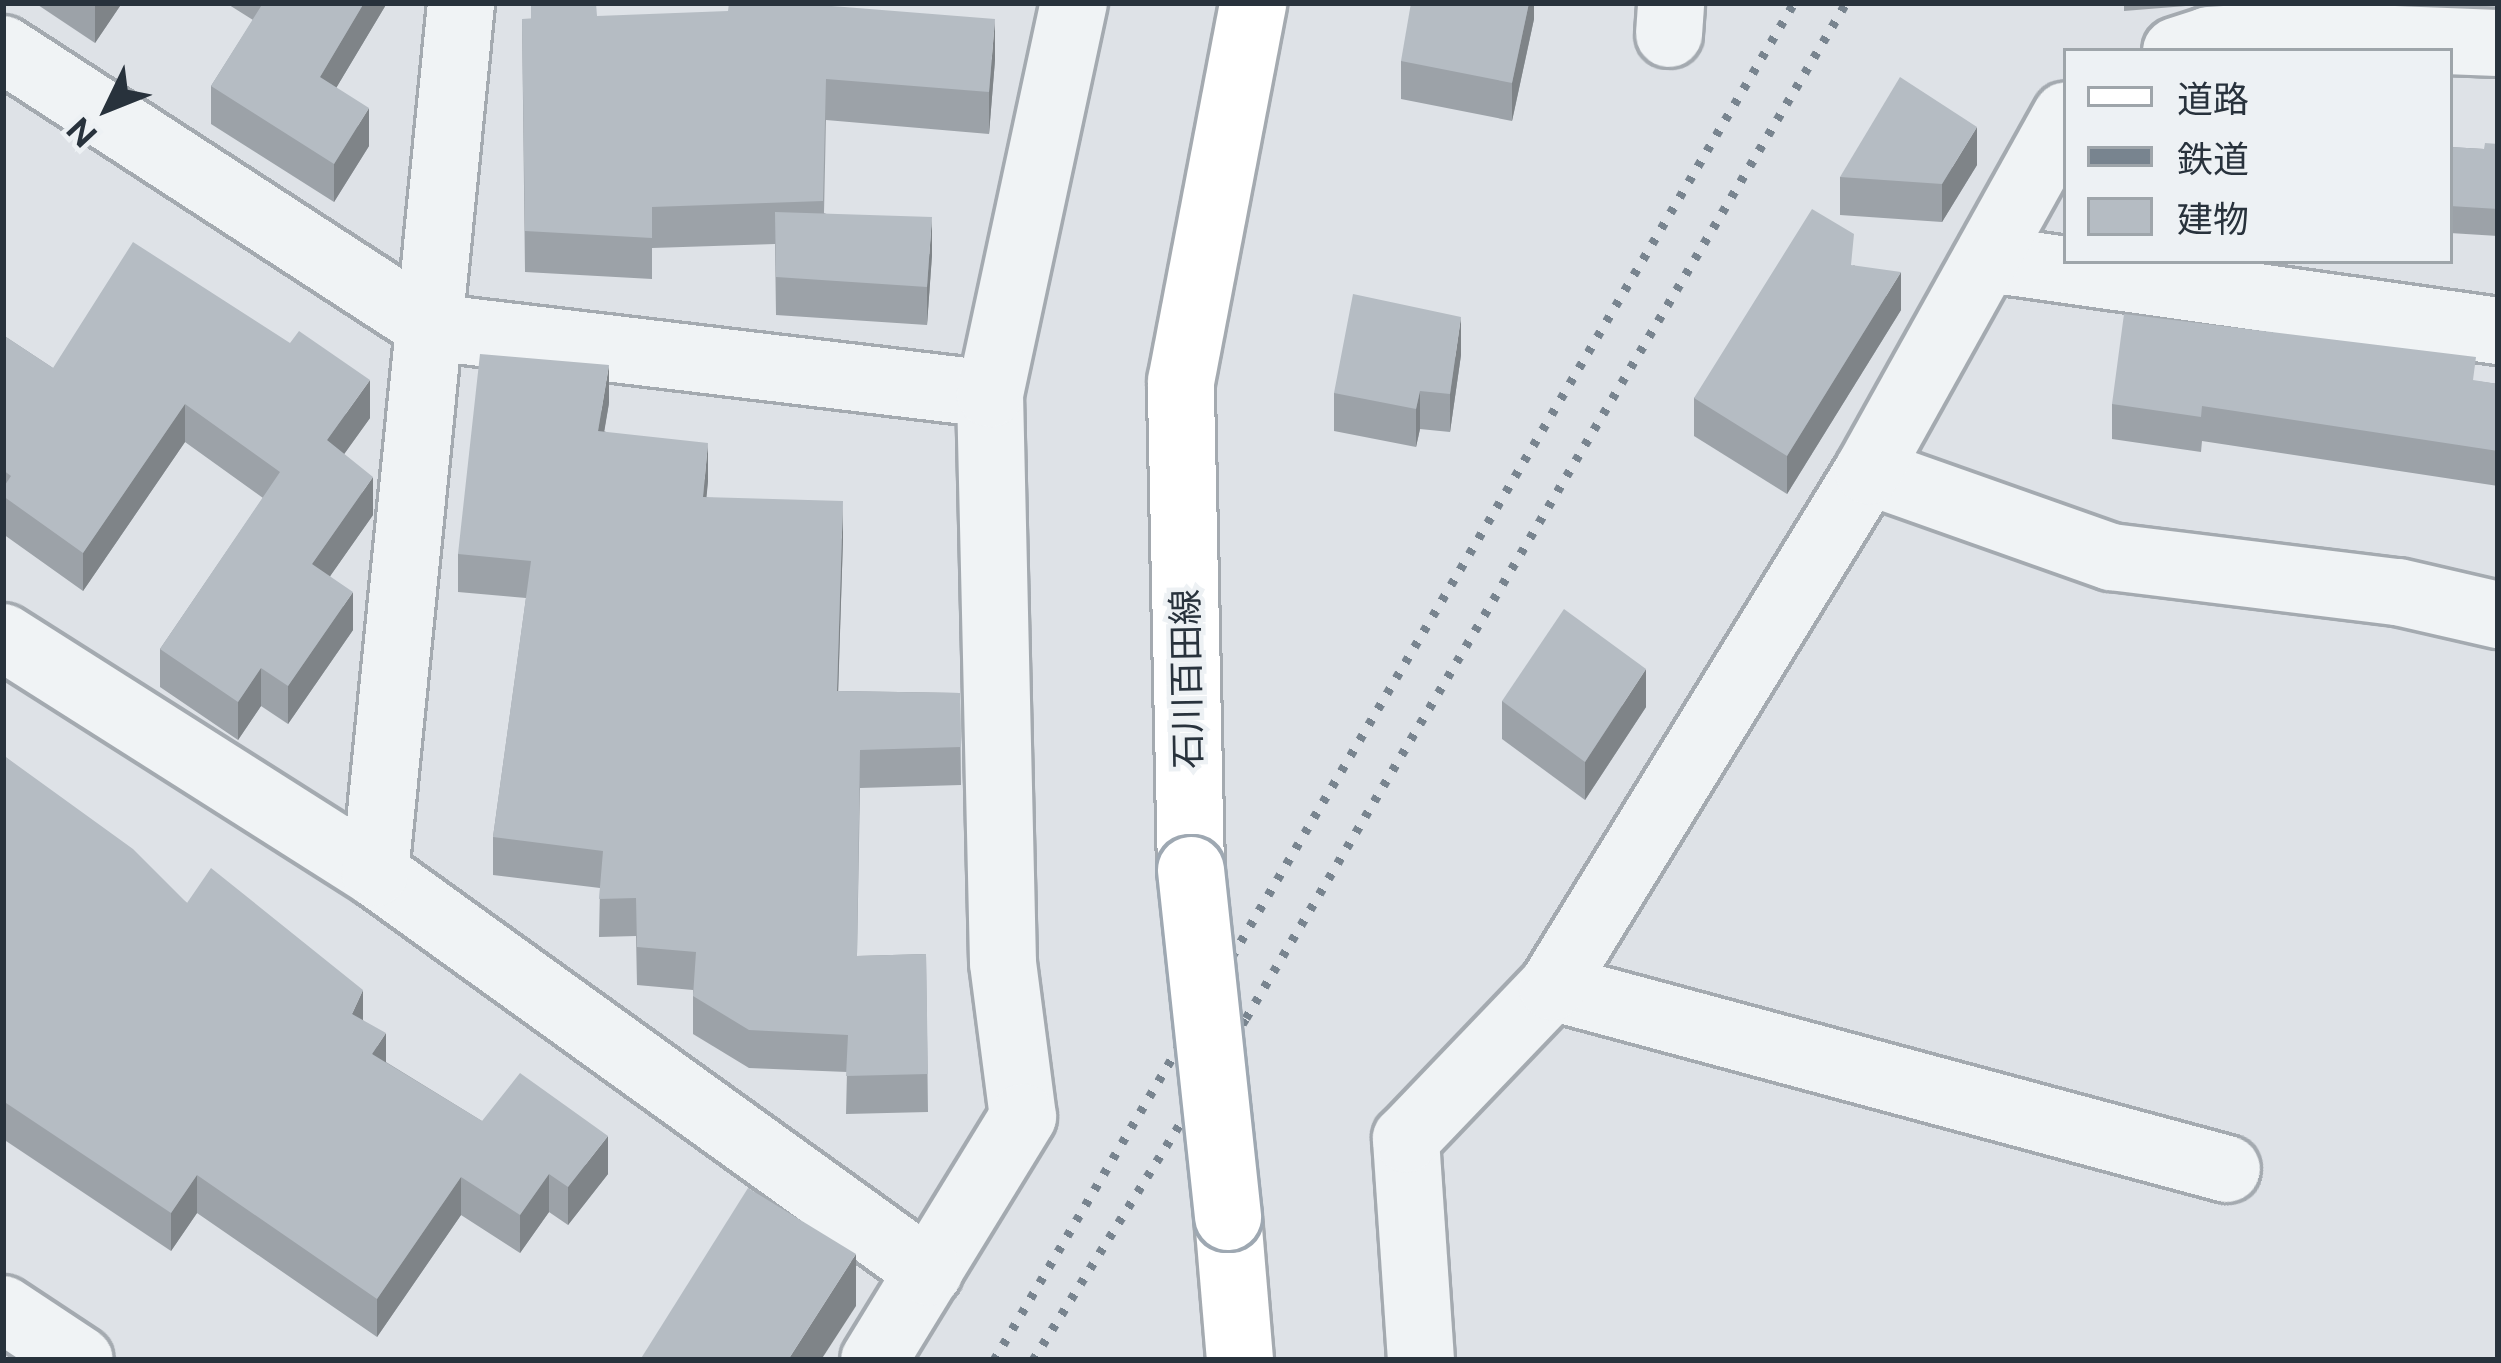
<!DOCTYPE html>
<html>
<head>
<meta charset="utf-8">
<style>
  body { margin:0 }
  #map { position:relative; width:2501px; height:1363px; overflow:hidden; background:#dee2e7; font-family:"Public Sans","Noto Sans JP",sans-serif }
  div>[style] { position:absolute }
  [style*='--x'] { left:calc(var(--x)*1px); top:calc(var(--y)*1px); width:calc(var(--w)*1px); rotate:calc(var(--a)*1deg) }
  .roads { filter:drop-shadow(3px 0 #a4aab0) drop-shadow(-3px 0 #a4aab0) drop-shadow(0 3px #a4aab0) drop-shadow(0 -3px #a4aab0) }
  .minor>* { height:66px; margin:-33px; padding:0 33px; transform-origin:33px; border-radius:33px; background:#f0f3f5 }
  .major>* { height:66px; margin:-33px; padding:0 33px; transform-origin:33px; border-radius:33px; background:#fff }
  .rail>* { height:9px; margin-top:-4.5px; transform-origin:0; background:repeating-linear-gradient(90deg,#78848f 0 6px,transparent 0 18px) }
  .bridges { filter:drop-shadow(3px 0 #9ea8b2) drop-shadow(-3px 0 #9ea8b2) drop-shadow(0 3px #9ea8b2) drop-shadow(0 -3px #9ea8b2) }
  .major-bridge>* { height:66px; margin:-33px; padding:0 33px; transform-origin:33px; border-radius:33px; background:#fff }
  .wall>* { inset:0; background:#9ca2a8 }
  .shaded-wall>* { inset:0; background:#7f8488 }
  .building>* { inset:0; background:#b5bcc3 }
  span { translate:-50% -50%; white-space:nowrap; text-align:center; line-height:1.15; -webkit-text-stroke:9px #edf1f4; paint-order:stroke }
  .street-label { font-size:36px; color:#28323c }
  .frame { position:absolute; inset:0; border:6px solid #28323c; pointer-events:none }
  .legend { position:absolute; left:2063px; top:48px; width:390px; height:216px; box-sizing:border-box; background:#edf1f4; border:3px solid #9ea5aa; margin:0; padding:15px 21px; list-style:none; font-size:36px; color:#28323c }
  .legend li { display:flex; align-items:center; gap:24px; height:60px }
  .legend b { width:60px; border:3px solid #9ea5aa }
  .north { position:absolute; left:48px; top:48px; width:120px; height:120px; -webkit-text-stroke:9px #edf1f4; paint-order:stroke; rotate:227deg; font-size:33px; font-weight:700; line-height:48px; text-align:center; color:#28323c }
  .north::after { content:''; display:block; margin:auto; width:42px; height:54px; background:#28323c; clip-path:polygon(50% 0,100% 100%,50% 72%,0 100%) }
</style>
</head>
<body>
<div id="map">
  <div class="roads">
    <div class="minor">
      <div style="--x:1669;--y:34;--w:31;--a:-86"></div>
      <div style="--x:3;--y:49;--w:510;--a:33.01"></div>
      <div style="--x:431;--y:327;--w:563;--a:6.83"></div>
      <div style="--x:990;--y:394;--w:569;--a:88.69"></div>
      <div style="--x:1003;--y:963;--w:155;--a:82.6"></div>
      <div style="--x:1023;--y:1117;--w:285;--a:121.5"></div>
      <div style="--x:2176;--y:51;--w:35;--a:-18"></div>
      <div style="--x:2209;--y:40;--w:81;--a:-3.5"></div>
      <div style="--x:2290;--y:35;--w:208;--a:2.2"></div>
      <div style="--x:1989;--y:259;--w:514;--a:8.05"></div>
      <div style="--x:990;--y:394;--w:400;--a:-77.9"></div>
      <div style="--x:1868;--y:471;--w:258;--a:19.5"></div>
      <div style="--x:2111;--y:557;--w:289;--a:7"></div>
      <div style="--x:2398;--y:592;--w:103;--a:13"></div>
      <div style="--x:3;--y:637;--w:441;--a:32.4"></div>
      <div style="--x:375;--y:873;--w:683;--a:35.76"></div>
      <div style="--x:375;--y:873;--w:874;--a:-84.35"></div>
      <div style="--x:1552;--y:987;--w:699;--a:15.09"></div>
      <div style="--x:3;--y:1309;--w:92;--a:33.5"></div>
      <div style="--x:1421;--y:1360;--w:222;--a:-93.9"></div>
      <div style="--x:1406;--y:1139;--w:211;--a:-46.2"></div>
      <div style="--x:1552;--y:987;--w:605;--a:-58.52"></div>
      <div style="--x:1868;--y:471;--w:407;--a:-60.9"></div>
    </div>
    <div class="major">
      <div style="--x:1191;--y:870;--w:488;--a:-91.2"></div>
      <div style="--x:1181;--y:382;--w:386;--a:-79.2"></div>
      <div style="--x:1228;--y:1217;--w:144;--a:85.2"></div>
    </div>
  </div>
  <div class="rail">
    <div style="--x:994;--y:1360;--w:1575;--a:-59.48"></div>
    <div style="--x:1033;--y:1360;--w:403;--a:-58.1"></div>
    <div style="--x:1246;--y:1018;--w:1179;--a:-59.41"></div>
  </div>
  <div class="bridges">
    <div class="major-bridge">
      <div style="--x:1191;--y:870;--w:349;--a:83.9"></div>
    </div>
  </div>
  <div class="wall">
    <div style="clip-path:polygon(35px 3px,122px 3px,95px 43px)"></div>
    <div style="clip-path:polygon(226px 3px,387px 3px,336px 88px,369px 146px,334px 202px,211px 124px,211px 86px,253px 20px)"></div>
    <div style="clip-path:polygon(1534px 3px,1534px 19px,1512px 121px,1401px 99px,1401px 61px)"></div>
    <div style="clip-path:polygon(2124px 3px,2223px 3px,2124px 11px)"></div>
    <div style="clip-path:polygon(597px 16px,995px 60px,989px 134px,826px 120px,824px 213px,932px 255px,927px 325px,776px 315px,775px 244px,652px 248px,652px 279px,525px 272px,522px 19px)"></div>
    <div style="clip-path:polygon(2498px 144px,2498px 236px,2450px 233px,2450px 147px,2484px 149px)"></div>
    <div style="clip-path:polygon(1977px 165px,1942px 222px,1840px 215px,1840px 177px)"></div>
    <div style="clip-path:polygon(1854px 265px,1901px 310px,1787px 494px,1694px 436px,1694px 398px)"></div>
    <div style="clip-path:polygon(3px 335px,53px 368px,370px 418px,344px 454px,373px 515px,330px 576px,353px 630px,288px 724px,261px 706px,238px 740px,160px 687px,160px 649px,263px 498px,185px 442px,83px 591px,3px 534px)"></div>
    <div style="clip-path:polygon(1461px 355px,1450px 432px,1420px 429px,1416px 447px,1334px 431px,1334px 393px)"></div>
    <div style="clip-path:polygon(2476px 381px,2498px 384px,2498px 486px,2202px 441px,2201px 452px,2112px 439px,2112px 404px)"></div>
    <div style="clip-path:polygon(609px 403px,604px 431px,708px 481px,706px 497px,843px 539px,838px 691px,960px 693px,961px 785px,860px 788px,857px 956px,926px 954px,928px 1112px,846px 1114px,847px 1072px,749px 1068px,693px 1034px,693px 990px,637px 985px,636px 936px,599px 937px,600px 888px,493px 875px,493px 837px,526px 598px,458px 592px,458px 554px)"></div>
    <div style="clip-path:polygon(1502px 701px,1646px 707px,1585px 800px,1502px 739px)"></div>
    <div style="clip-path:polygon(3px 755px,187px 903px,363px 1020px,386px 1062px,482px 1121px,608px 1174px,568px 1225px,549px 1212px,520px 1253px,461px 1215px,377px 1337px,197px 1213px,171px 1251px,3px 1139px)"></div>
  </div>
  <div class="shaded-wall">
    <div style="clip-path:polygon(96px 3px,122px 3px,95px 43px,95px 5px)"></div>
    <div style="clip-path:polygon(364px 3px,387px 3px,320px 115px,320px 77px)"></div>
    <div style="clip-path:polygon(1529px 3px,1534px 3px,1534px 19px,1512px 121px,1512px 83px)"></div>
    <div style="clip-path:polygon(995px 19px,995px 60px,989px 134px,989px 92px)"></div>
    <div style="clip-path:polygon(369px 108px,369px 146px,334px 202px,334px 164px)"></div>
    <div style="clip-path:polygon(1977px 127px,1977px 165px,1942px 222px,1942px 184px)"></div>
    <div style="clip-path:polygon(932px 217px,932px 255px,927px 325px,927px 287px)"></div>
    <div style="clip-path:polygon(1901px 272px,1901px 310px,1787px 494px,1787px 456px)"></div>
    <div style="clip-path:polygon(1461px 317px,1461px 355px,1450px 432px,1450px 394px)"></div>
    <div style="clip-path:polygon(609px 365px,609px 403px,598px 469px,598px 431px)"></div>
    <div style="clip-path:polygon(370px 380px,370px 418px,327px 478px,327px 440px)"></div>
    <div style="clip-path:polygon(1420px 391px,1420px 429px,1416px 447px,1416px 409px)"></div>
    <div style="clip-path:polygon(185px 404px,185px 442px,83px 591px,83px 553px)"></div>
    <div style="clip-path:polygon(708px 443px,708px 481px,703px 535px,703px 497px)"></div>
    <div style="clip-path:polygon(373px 477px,373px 515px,312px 602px,312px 564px)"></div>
    <div style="clip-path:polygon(843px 501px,843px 539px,837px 729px,837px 691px)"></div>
    <div style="clip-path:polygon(353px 592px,353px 630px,288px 724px,288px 686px)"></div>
    <div style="clip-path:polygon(261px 668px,261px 706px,238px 740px,238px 702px)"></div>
    <div style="clip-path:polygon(1646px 669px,1646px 707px,1585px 800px,1585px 762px)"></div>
    <div style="clip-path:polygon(363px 990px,363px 1028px,352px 1014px)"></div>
    <div style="clip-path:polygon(386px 1033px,386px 1071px,372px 1054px)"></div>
    <div style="clip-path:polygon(608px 1136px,608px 1174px,568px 1225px,568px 1187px)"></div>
    <div style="clip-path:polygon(549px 1174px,549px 1212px,520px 1253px,520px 1215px)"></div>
    <div style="clip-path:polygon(197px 1175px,197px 1213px,171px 1251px,171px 1213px)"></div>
    <div style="clip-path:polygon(461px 1177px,461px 1215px,377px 1337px,377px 1299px)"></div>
    <div style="clip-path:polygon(856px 1254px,856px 1306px,821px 1360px,788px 1360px)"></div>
  </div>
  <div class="building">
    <div style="clip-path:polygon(263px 3px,364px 3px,320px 77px,369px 108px,334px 164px,211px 86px)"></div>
    <div style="clip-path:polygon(531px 3px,596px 3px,597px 16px,728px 11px,729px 3px,794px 3px,995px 19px,989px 92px,826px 79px,823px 201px,652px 207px,652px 238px,525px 231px,522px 19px,531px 19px)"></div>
    <div style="clip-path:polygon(1411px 3px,1529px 3px,1512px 83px,1401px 61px)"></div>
    <div style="clip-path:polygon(1900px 77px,1977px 127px,1942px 184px,1840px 177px)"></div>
    <div style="clip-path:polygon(2485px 143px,2498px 144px,2498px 209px,2450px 206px,2450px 147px,2484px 149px)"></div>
    <div style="clip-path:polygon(1812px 209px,1854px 234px,1851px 265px,1901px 272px,1787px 456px,1694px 398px)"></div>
    <div style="clip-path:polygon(775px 212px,932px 217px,927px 287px,776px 277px)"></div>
    <div style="clip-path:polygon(133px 242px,290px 343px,299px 331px,370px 380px,327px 440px,373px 477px,312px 564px,353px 592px,288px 686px,261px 668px,238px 702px,160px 649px,280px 472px,185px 404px,83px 553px,3px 496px,3px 488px,11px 476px,3px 470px,3px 335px,53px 368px)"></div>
    <div style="clip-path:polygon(1353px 294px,1461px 317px,1450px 394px,1420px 391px,1416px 409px,1334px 393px)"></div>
    <div style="clip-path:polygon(2124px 314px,2476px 357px,2473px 380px,2498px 384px,2498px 451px,2202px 406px,2201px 417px,2112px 404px)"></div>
    <div style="clip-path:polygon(480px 354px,609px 365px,598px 431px,708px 443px,703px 497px,843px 501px,837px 691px,960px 693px,961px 747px,860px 750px,857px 956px,926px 954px,928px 1074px,846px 1076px,848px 1035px,749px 1030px,693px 996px,696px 952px,637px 947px,636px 898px,599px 899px,603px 851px,493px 837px,531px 561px,458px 554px)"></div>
    <div style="clip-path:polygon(1564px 609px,1646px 669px,1585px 762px,1502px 701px)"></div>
    <div style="clip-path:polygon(3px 755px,133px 849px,187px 903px,211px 868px,363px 990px,352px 1014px,386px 1033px,372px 1054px,482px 1121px,520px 1073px,608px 1136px,568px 1187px,549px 1174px,520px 1215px,461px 1177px,377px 1299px,197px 1175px,171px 1213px,3px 1101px)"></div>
    <div style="clip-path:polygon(748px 1188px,856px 1254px,788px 1360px,640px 1360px)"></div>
  </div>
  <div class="street-label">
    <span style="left:1187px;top:679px;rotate:-91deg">石川百田線</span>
  </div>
  <div class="frame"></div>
  <ul class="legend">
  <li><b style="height:15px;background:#fff"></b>道路</li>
  <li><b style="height:15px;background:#78848f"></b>鉄道</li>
  <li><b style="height:33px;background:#b5bcc3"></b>建物</li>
  </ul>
  <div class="north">N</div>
</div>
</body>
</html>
